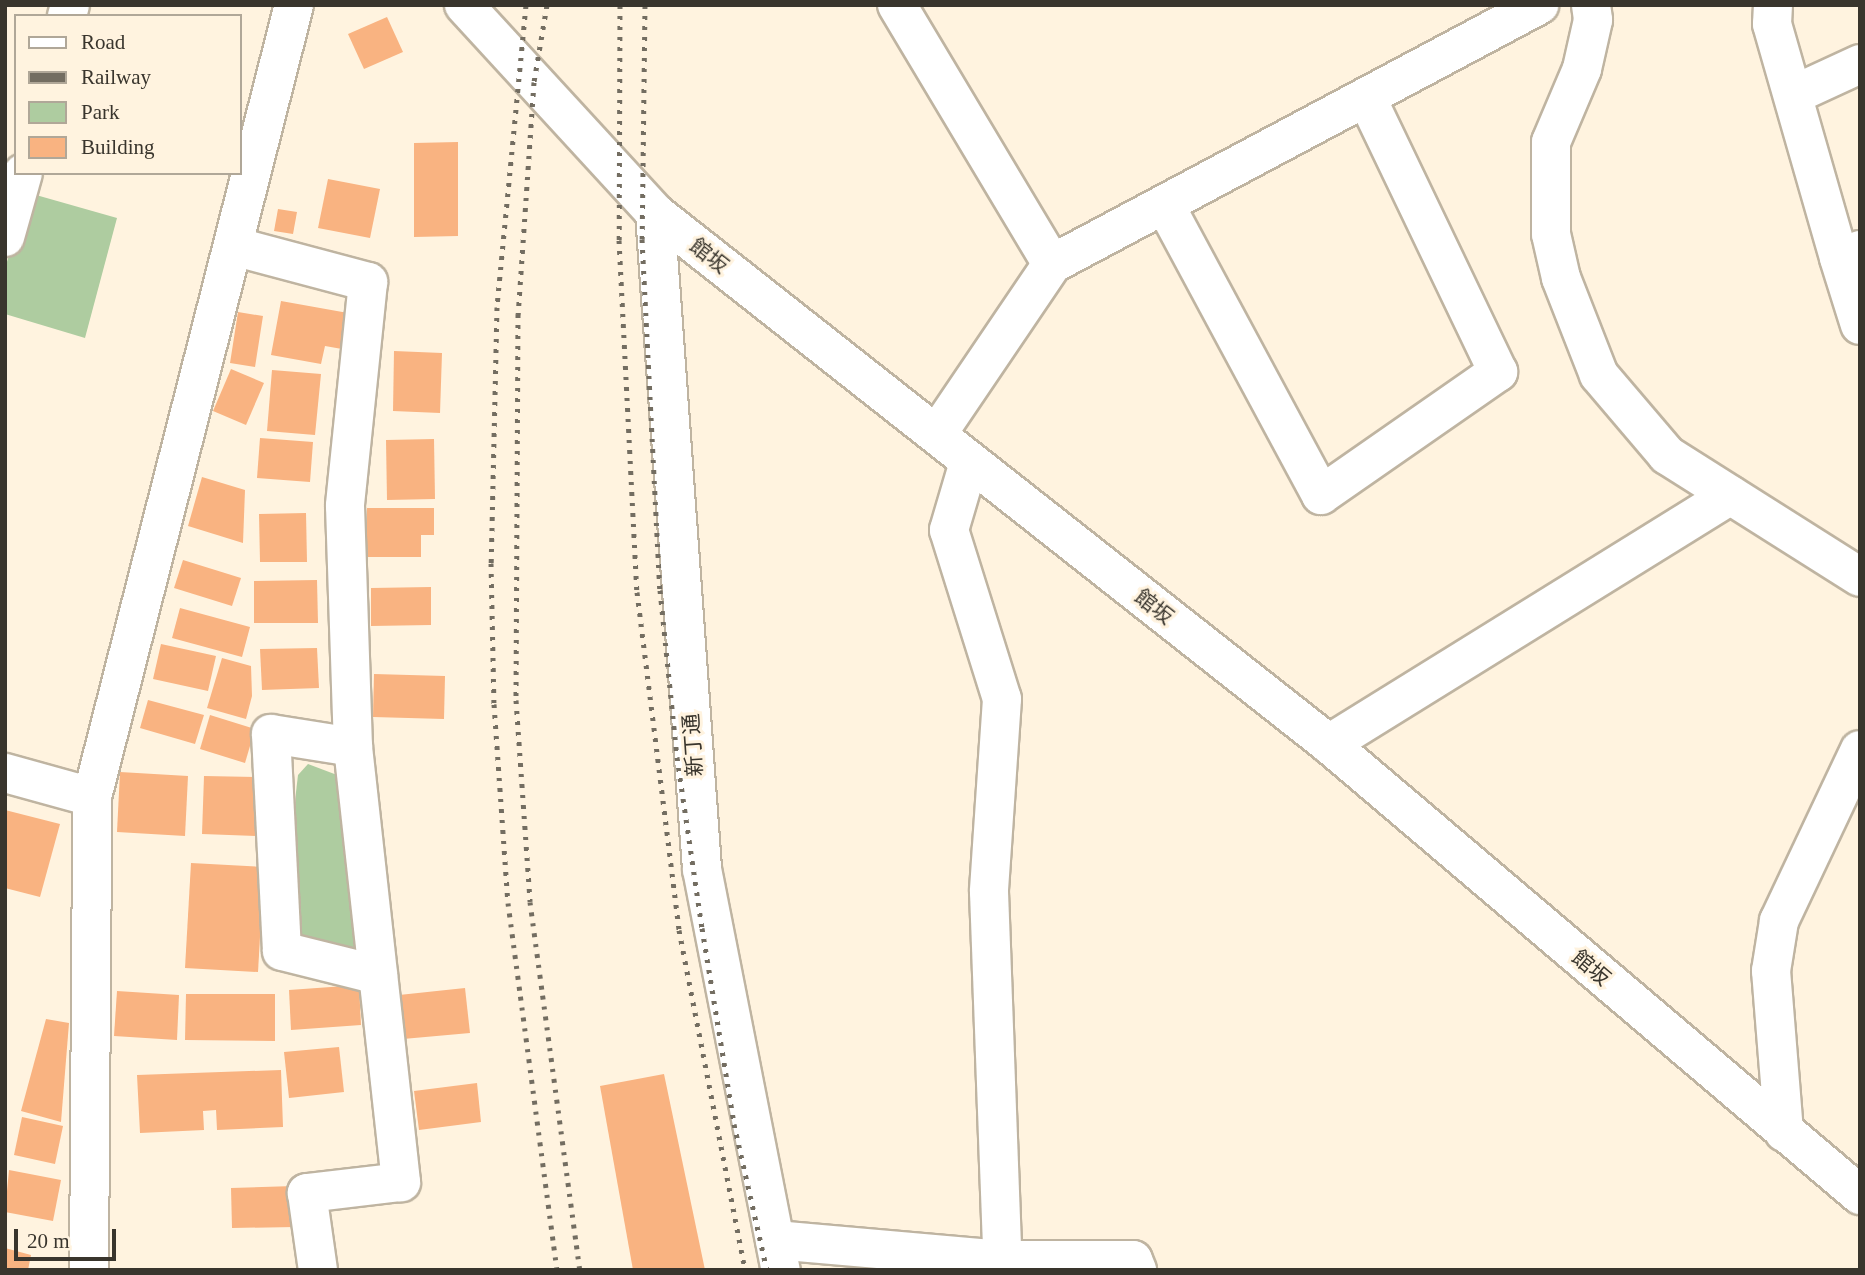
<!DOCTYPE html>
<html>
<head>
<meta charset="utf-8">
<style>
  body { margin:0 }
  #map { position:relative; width:1865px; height:1275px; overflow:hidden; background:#fff3df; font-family:"Times New Roman","Noto Sans JP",serif }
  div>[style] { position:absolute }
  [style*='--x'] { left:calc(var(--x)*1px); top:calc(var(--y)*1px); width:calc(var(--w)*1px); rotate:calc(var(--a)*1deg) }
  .green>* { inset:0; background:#aecca0 }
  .building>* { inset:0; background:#f9b381 }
  .roads { filter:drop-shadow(2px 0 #bfb4a1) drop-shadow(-2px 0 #bfb4a1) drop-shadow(0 2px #bfb4a1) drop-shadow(0 -2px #bfb4a1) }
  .minor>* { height:38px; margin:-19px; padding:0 19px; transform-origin:19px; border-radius:19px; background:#fff }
  .major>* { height:38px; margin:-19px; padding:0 19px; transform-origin:19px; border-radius:19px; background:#fff }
  .rail>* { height:5px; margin-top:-2.5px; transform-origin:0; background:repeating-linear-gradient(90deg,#736d61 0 3.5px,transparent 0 10.5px) }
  span { translate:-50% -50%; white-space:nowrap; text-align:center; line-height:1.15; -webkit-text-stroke:6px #fff3df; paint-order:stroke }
  .street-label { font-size:21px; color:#39352d }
  .frame { position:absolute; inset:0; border:7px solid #39352d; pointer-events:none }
  .legend { position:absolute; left:14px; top:14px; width:228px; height:161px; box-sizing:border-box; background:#fff3df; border:2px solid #b0a798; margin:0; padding:9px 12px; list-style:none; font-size:21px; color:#39352d }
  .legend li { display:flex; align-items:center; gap:14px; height:35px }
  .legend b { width:35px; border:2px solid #b0a798 }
  .scale { position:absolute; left:14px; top:1229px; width:102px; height:32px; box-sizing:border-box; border:4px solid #39352d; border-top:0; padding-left:9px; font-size:21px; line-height:24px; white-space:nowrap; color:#39352d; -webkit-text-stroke:5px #fff3df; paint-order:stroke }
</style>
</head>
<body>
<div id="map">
  <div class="green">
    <div style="clip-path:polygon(29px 193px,117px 218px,85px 338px,5px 314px,5px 268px)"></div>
    <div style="clip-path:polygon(308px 764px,345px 778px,368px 957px,295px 940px,296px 792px,298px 775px)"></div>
  </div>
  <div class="building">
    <div style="clip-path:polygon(387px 17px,403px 52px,364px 69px,348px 34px)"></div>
    <div style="clip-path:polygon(458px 142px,458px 236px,414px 237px,414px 143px)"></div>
    <div style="clip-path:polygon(328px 179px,380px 189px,370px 238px,318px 228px)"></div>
    <div style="clip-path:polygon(278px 209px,297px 212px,293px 234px,274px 231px)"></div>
    <div style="clip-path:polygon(281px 301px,348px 313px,342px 349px,325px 346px,321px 364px,271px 355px)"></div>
    <div style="clip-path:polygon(238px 312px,263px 316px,255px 367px,230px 363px)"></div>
    <div style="clip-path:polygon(394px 351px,442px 353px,440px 413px,393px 411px)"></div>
    <div style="clip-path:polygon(231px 369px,264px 383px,246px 425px,213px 411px)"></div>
    <div style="clip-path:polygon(272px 370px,321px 374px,315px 435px,267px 431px)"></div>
    <div style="clip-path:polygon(260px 438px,313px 442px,310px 482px,257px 478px)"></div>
    <div style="clip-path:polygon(434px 439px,435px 499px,387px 500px,386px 440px)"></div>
    <div style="clip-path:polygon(202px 477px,245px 490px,243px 543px,188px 526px)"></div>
    <div style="clip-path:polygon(367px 508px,434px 508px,434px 535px,421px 535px,421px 557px,367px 557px)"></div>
    <div style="clip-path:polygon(306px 513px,307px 562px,260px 562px,259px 514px)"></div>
    <div style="clip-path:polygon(183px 560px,241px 578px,232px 606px,174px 588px)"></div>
    <div style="clip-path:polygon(317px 580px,318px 623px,254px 623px,254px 581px)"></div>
    <div style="clip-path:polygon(431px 587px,431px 625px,371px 626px,371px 588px)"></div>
    <div style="clip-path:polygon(180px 608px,250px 627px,242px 657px,172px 638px)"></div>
    <div style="clip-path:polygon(161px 644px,216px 656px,208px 691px,153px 679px)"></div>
    <div style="clip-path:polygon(317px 648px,319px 688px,262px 690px,260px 649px)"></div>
    <div style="clip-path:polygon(222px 658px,251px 666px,252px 696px,246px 719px,207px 708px)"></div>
    <div style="clip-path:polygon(374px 674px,445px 676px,444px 719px,373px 717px)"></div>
    <div style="clip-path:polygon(148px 700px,204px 715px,195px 744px,140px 728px)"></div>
    <div style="clip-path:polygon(210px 715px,255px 729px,245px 763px,200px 749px)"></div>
    <div style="clip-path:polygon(120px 772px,188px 776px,185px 836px,117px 832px)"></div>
    <div style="clip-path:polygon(204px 776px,259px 777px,257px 836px,202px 834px)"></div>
    <div style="clip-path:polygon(5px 810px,60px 824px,40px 897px,5px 888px)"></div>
    <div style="clip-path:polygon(191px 863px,264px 867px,258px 972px,185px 968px)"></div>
    <div style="clip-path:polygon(359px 985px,361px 1025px,291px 1030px,289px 990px)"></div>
    <div style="clip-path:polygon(465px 988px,470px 1033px,403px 1039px,399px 995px)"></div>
    <div style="clip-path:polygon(117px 991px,179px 995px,177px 1040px,114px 1036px)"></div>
    <div style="clip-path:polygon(186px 994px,275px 994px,275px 1041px,185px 1040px)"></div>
    <div style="clip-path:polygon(46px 1019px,69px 1023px,61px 1122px,21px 1111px)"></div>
    <div style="clip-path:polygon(339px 1047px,344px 1092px,289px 1098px,284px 1052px)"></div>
    <div style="clip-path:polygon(281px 1070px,283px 1127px,217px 1130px,216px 1110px,203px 1111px,204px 1130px,140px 1133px,137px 1075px)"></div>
    <div style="clip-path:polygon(664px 1074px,705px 1270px,633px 1270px,600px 1086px)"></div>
    <div style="clip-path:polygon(477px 1083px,481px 1122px,419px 1130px,414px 1091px)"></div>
    <div style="clip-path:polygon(22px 1117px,63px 1126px,55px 1164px,14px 1155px)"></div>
    <div style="clip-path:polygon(9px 1170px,61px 1180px,53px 1221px,5px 1212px)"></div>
    <div style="clip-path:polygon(294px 1186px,295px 1227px,232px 1228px,231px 1188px)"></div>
    <div style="clip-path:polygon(5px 1248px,31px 1255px,28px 1270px,5px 1270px)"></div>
  </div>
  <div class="roads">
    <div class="minor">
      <div style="--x:897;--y:5;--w:302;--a:59.1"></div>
      <div style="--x:1591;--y:5;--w:15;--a:82"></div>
      <div style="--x:1593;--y:20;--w:50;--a:102.7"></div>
      <div style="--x:1582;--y:69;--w:79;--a:113"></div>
      <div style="--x:1551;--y:142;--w:92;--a:90"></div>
      <div style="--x:1551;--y:234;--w:45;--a:77.2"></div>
      <div style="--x:1561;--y:278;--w:104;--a:68.6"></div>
      <div style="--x:1599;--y:375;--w:105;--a:49.6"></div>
      <div style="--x:1667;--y:455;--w:228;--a:32.3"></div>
      <div style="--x:1773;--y:5;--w:19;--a:93"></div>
      <div style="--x:1772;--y:24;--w:243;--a:74"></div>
      <div style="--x:67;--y:16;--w:11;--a:-75"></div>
      <div style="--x:1793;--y:95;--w:74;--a:-24.8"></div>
      <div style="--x:1166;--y:207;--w:327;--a:61.7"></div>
      <div style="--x:1321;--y:495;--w:216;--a:-34.8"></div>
      <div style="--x:1498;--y:372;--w:305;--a:-115.6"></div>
      <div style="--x:655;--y:213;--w:658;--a:85.9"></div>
      <div style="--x:702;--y:869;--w:409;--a:78.9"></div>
      <div style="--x:5;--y:237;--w:66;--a:-74.3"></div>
      <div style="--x:233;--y:246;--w:140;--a:14.9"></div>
      <div style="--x:368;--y:282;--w:225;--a:95.9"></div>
      <div style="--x:345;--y:506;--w:241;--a:88.1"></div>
      <div style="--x:353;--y:747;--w:438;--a:83.7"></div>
      <div style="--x:401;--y:1182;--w:95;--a:173.3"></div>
      <div style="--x:307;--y:1193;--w:78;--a:81.9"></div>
      <div style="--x:1860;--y:250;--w:22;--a:159"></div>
      <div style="--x:1839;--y:258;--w:70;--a:72.6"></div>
      <div style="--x:937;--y:434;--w:205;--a:-55.9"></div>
      <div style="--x:1052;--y:264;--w:552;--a:-28.01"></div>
      <div style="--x:969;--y:462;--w:71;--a:106.4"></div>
      <div style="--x:949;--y:530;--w:177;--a:72.6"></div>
      <div style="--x:1002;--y:699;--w:193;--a:93.9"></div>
      <div style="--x:989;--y:892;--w:378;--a:87.9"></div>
      <div style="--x:1329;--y:744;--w:472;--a:-31.8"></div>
      <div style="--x:353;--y:747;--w:83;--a:-171"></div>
      <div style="--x:271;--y:734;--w:217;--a:87.1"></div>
      <div style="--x:282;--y:951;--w:99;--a:14"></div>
      <div style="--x:5;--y:773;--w:90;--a:15.4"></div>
      <div style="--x:1784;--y:1132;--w:162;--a:-94.6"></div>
      <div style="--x:1771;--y:971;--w:51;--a:-80.9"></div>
      <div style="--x:1779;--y:921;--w:189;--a:-64.7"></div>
      <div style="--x:775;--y:1240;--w:228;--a:5"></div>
      <div style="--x:1002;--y:1260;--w:131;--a:0"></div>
      <div style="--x:1133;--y:1260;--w:11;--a:68"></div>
      <div style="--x:89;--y:1270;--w:473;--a:-89.6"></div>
      <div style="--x:92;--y:797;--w:817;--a:-75.69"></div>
    </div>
    <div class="major">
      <div style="--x:464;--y:5;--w:282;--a:47.4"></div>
      <div style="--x:655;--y:213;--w:858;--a:38.23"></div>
      <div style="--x:1329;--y:744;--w:697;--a:40.34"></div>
    </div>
  </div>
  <div class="rail">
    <div style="--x:526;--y:5;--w:303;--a:95.5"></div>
    <div style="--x:497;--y:307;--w:256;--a:91.3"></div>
    <div style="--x:491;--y:563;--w:141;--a:88.8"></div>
    <div style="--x:494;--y:704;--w:199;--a:86"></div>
    <div style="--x:508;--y:903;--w:370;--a:82.4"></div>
    <div style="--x:547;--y:5;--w:78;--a:99.6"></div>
    <div style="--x:534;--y:82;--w:233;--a:93.9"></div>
    <div style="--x:518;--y:314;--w:386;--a:90.3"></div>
    <div style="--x:516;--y:700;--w:202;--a:86"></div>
    <div style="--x:530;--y:902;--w:371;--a:82.3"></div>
    <div style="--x:620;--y:5;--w:235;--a:90.2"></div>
    <div style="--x:619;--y:240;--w:352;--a:87.1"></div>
    <div style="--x:637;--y:592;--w:341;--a:82.9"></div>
    <div style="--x:679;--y:930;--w:346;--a:79"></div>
    <div style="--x:645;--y:5;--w:234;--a:90.7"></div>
    <div style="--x:642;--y:239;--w:351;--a:87.1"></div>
    <div style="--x:660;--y:590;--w:168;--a:84.2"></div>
    <div style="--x:677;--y:757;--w:173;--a:81.7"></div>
    <div style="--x:702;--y:928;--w:199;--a:80.7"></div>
    <div style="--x:734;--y:1124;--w:150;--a:77.3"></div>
  </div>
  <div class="street-label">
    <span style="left:709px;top:256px;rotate:38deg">館坂</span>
    <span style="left:1154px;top:607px;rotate:38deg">館坂</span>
    <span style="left:693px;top:745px;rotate:-94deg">新丁通</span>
    <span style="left:1591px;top:968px;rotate:40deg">館坂</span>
  </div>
  <div class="frame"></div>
  <ul class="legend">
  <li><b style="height:9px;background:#fff"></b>Road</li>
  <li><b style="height:9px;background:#736d61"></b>Railway</li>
  <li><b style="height:19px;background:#aecca0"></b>Park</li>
  <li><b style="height:19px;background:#f9b381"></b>Building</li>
  </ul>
  <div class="scale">20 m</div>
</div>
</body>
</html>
